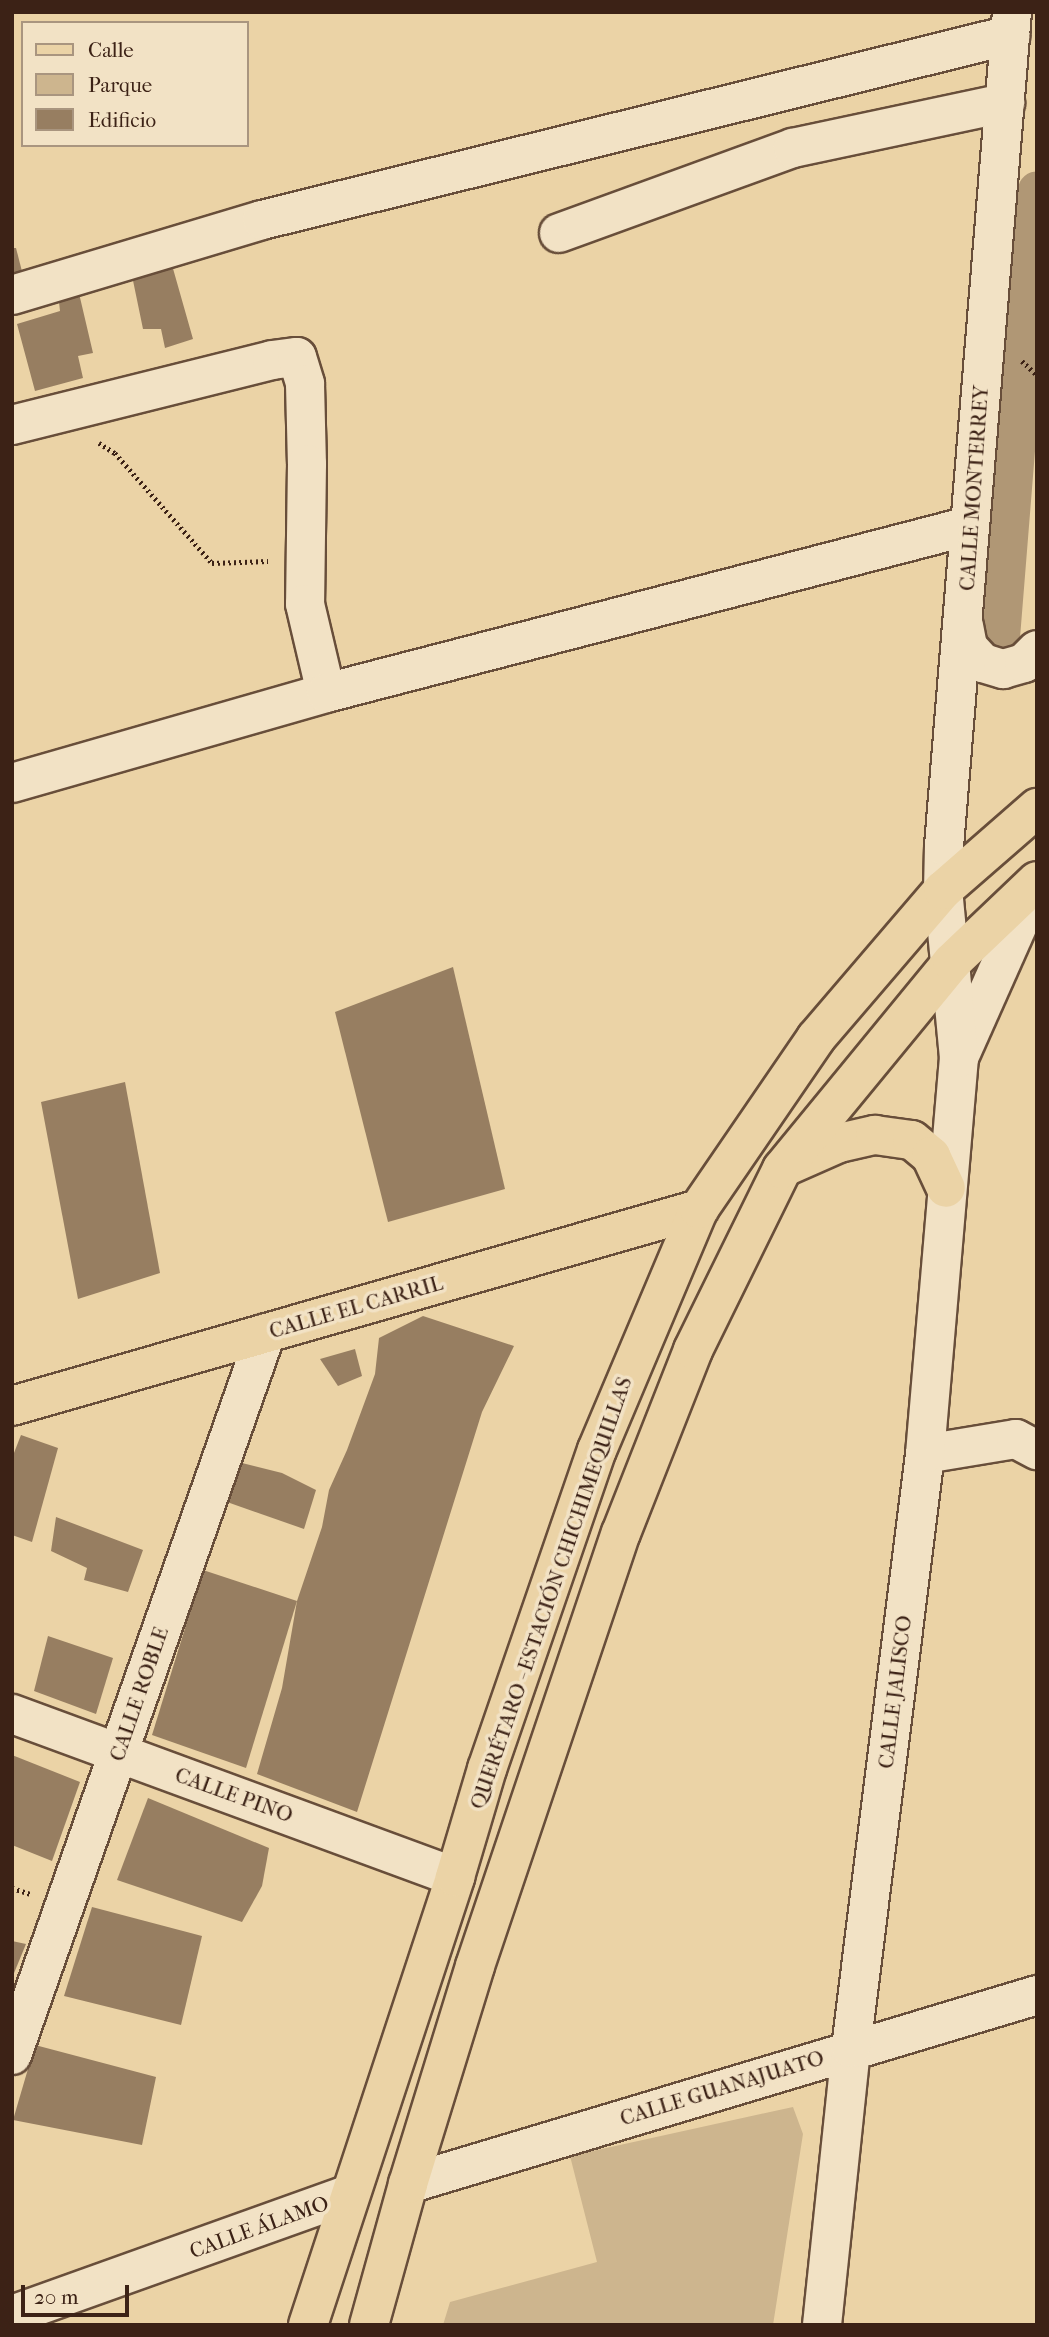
<!DOCTYPE html>
<html>
<head>
<meta charset="utf-8">
<style>
  body { margin:0 }
  #map { position:relative; width:1049px; height:2337px; overflow:hidden; background:#ebd3a6; font-family:"IM FELL French Canon",serif }
  div>[style] { position:absolute }
  [style*='--x'] { left:calc(var(--x)*1px); top:calc(var(--y)*1px); width:calc(var(--w)*1px); rotate:calc(var(--a)*1deg) }
  .green>* { inset:0; background:#cdb58e }
  .canal>* { height:38px; margin:-19px; padding:0 19px; transform-origin:19px; border-radius:19px; background:#b09775 }
  .building>* { inset:0; background:#977e61 }
  .path>* { height:4.5px; margin-top:-2.25px; transform-origin:0; background:repeating-linear-gradient(90deg,#3c2216 0 2px,transparent 0 5.5px) }
  .roads { filter:drop-shadow(2px 0 #684e3a) drop-shadow(-2px 0 #684e3a) drop-shadow(0 2px #684e3a) drop-shadow(0 -2px #684e3a) }
  .minor>* { height:38px; margin:-19px; padding:0 19px; transform-origin:19px; border-radius:19px; background:#f2e2c5 }
  .major>* { height:38px; margin:-19px; padding:0 19px; transform-origin:19px; border-radius:19px; background:#ebd3a6 }
  span { translate:-50% -50%; white-space:nowrap; text-align:center; line-height:1.15; -webkit-text-stroke:7px #f2e2c5; paint-order:stroke }
  .street-label { font-size:21px; color:#3c2216 }
  .frame { position:absolute; inset:0; border:14px solid #3c2216; pointer-events:none }
  .legend { position:absolute; left:21px; top:21px; width:228px; height:126px; box-sizing:border-box; background:#f2e2c5; border:2px solid #a9957f; margin:0; padding:9px 12px; list-style:none; font-size:21px; color:#3c2216 }
  .legend li { display:flex; align-items:center; gap:14px; height:35px }
  .legend b { width:35px; border:2px solid #a9957f }
  .scale { position:absolute; left:21px; top:2285px; width:108px; height:32px; box-sizing:border-box; border:4px solid #3c2216; border-top:0; padding-left:9px; font-size:21px; line-height:24px; white-space:nowrap; color:#3c2216; -webkit-text-stroke:5px #f2e2c5; paint-order:stroke }
</style>
</head>
<body>
<div id="map">
  <div class="green">
    <div style="clip-path:polygon(793px 2107px,803px 2134px,773px 2325px,443px 2325px,450px 2302px,597px 2262px,570px 2156px)"></div>
  </div>
  <div class="canal">
    <div style="--x:1001;--y:637;--w:448;--a:-85.4"></div>
  </div>
  <div class="building">
    <div style="clip-path:polygon(12px 248px,16px 248px,26px 287px,12px 290px)"></div>
    <div style="clip-path:polygon(170px 258px,193px 339px,165px 348px,161px 329px,143px 329px,130px 266px)"></div>
    <div style="clip-path:polygon(78px 289px,93px 353px,78px 356px,83px 378px,35px 391px,17px 324px,60px 311px,58px 293px)"></div>
    <div style="clip-path:polygon(453px 967px,505px 1189px,388px 1222px,335px 1012px)"></div>
    <div style="clip-path:polygon(125px 1082px,160px 1273px,78px 1299px,41px 1102px)"></div>
    <div style="clip-path:polygon(423px 1316px,514px 1346px,482px 1412px,357px 1812px,257px 1774px,282px 1688px,297px 1601px,322px 1527px,329px 1490px,347px 1450px,375px 1374px,379px 1338px)"></div>
    <div style="clip-path:polygon(355px 1349px,362px 1376px,338px 1386px,320px 1359px)"></div>
    <div style="clip-path:polygon(21px 1435px,58px 1448px,32px 1542px,12px 1535px,12px 1458px)"></div>
    <div style="clip-path:polygon(238px 1462px,282px 1473px,316px 1490px,304px 1529px,227px 1502px)"></div>
    <div style="clip-path:polygon(56px 1517px,143px 1550px,128px 1592px,84px 1580px,87px 1568px,51px 1551px)"></div>
    <div style="clip-path:polygon(203px 1570px,297px 1601px,246px 1768px,152px 1735px)"></div>
    <div style="clip-path:polygon(48px 1636px,113px 1658px,96px 1714px,34px 1691px)"></div>
    <div style="clip-path:polygon(12px 1755px,80px 1782px,52px 1861px,12px 1845px)"></div>
    <div style="clip-path:polygon(148px 1798px,269px 1848px,262px 1886px,242px 1922px,117px 1880px)"></div>
    <div style="clip-path:polygon(92px 1907px,202px 1936px,181px 2025px,64px 1996px)"></div>
    <div style="clip-path:polygon(12px 1941px,26px 1944px,12px 1978px)"></div>
    <div style="clip-path:polygon(35px 2045px,156px 2077px,142px 2145px,13px 2120px)"></div>
  </div>
  <div class="path">
    <div style="--x:1022;--y:361;--w:21;--a:43"></div>
    <div style="--x:99;--y:443;--w:19;--a:32"></div>
    <div style="--x:115;--y:453;--w:147;--a:48.6"></div>
    <div style="--x:212;--y:563;--w:56;--a:-2"></div>
    <div style="--x:12;--y:1888;--w:20;--a:18"></div>
  </div>
  <div class="roads">
    <div class="minor">
      <div style="--x:559;--y:233;--w:249;--a:-20"></div>
      <div style="--x:793;--y:148;--w:217;--a:-12"></div>
      <div style="--x:12;--y:295;--w:261;--a:-16.7"></div>
      <div style="--x:262;--y:220;--w:771;--a:-13.89"></div>
      <div style="--x:12;--y:425;--w:268;--a:-14"></div>
      <div style="--x:272;--y:360;--w:25;--a:-7"></div>
      <div style="--x:297;--y:357;--w:28;--a:73"></div>
      <div style="--x:305;--y:384;--w:80;--a:88.6"></div>
      <div style="--x:307;--y:464;--w:140;--a:90.8"></div>
      <div style="--x:305;--y:604;--w:91;--a:76.7"></div>
      <div style="--x:964;--y:626;--w:21;--a:79"></div>
      <div style="--x:968;--y:647;--w:22;--a:47"></div>
      <div style="--x:983;--y:663;--w:21;--a:17"></div>
      <div style="--x:1003;--y:669;--w:22;--a:-16"></div>
      <div style="--x:1024;--y:663;--w:18;--a:-45"></div>
      <div style="--x:12;--y:783;--w:327;--a:-16"></div>
      <div style="--x:326;--y:693;--w:664;--a:-14.56"></div>
      <div style="--x:961;--y:1053;--w:187;--a:-66"></div>
      <div style="--x:925;--y:1454;--w:92;--a:-9.4"></div>
      <div style="--x:1016;--y:1439;--w:24;--a:28"></div>
      <div style="--x:12;--y:1714;--w:472;--a:20.2"></div>
      <div style="--x:12;--y:2055;--w:765;--a:-70.62"></div>
      <div style="--x:408;--y:2184;--w:657;--a:-16.72"></div>
      <div style="--x:12;--y:2315;--w:357;--a:-19.7"></div>
      <div style="--x:822;--y:2325;--w:279;--a:-84"></div>
      <div style="--x:851;--y:2048;--w:599;--a:-82.9"></div>
      <div style="--x:925;--y:1454;--w:397;--a:-85.1"></div>
      <div style="--x:959;--y:1058;--w:169;--a:-95.4"></div>
      <div style="--x:943;--y:890;--w:44;--a:-88.7"></div>
      <div style="--x:944;--y:846;--w:837;--a:-85.34"></div>
    </div>
    <div class="major">
      <div style="--x:787;--y:1166;--w:57;--a:-23.9"></div>
      <div style="--x:839;--y:1143;--w:37;--a:-13"></div>
      <div style="--x:875;--y:1135;--w:37;--a:8"></div>
      <div style="--x:912;--y:1140;--w:25;--a:40"></div>
      <div style="--x:931;--y:1156;--w:35;--a:65"></div>
      <div style="--x:12;--y:1406;--w:715;--a:-16"></div>
      <div style="--x:308;--y:2325;--w:472;--a:-71.8"></div>
      <div style="--x:455;--y:1877;--w:113;--a:-73.5"></div>
      <div style="--x:487;--y:1769;--w:337;--a:-71"></div>
      <div style="--x:597;--y:1450;--w:262;--a:-67.1"></div>
      <div style="--x:699;--y:1209;--w:207;--a:-55.6"></div>
      <div style="--x:816;--y:1038;--w:195;--a:-49.4"></div>
      <div style="--x:943;--y:890;--w:125;--a:-41.1"></div>
      <div style="--x:369;--y:2325;--w:146;--a:-74.5"></div>
      <div style="--x:408;--y:2184;--w:228;--a:-72.9"></div>
      <div style="--x:475;--y:1966;--w:457;--a:-71.4"></div>
      <div style="--x:621;--y:1533;--w:197;--a:-68.5"></div>
      <div style="--x:693;--y:1350;--w:202;--a:-63.8"></div>
      <div style="--x:782;--y:1169;--w:268;--a:-50.6"></div>
      <div style="--x:952;--y:962;--w:117;--a:-43.6"></div>
    </div>
  </div>
  <div class="street-label">
    <span style="left:974px;top:488px;rotate:-86deg">CALLE MONTERREY</span>
    <span style="left:356px;top:1307px;rotate:-16deg">CALLE EL CARRIL</span>
    <span style="left:551px;top:1593px;rotate:-71deg">QUERÉTARO - ESTACIÓN CHICHIMEQUILLAS</span>
    <span style="left:895px;top:1692px;rotate:-83deg">CALLE JALISCO</span>
    <span style="left:139px;top:1694px;rotate:-71deg">CALLE ROBLE</span>
    <span style="left:234px;top:1795px;rotate:20deg">CALLE PINO</span>
    <span style="left:722px;top:2088px;rotate:-17deg">CALLE GUANAJUATO</span>
    <span style="left:259px;top:2227px;rotate:-20deg">CALLE ÁLAMO</span>
  </div>
  <div class="frame"></div>
  <ul class="legend">
  <li><b style="height:9px;background:#ebd3a6"></b>Calle</li>
  <li><b style="height:19px;background:#cdb58e"></b>Parque</li>
  <li><b style="height:19px;background:#977e61"></b>Edificio</li>
  </ul>
  <div class="scale">20 m</div>
</div>
</body>
</html>
